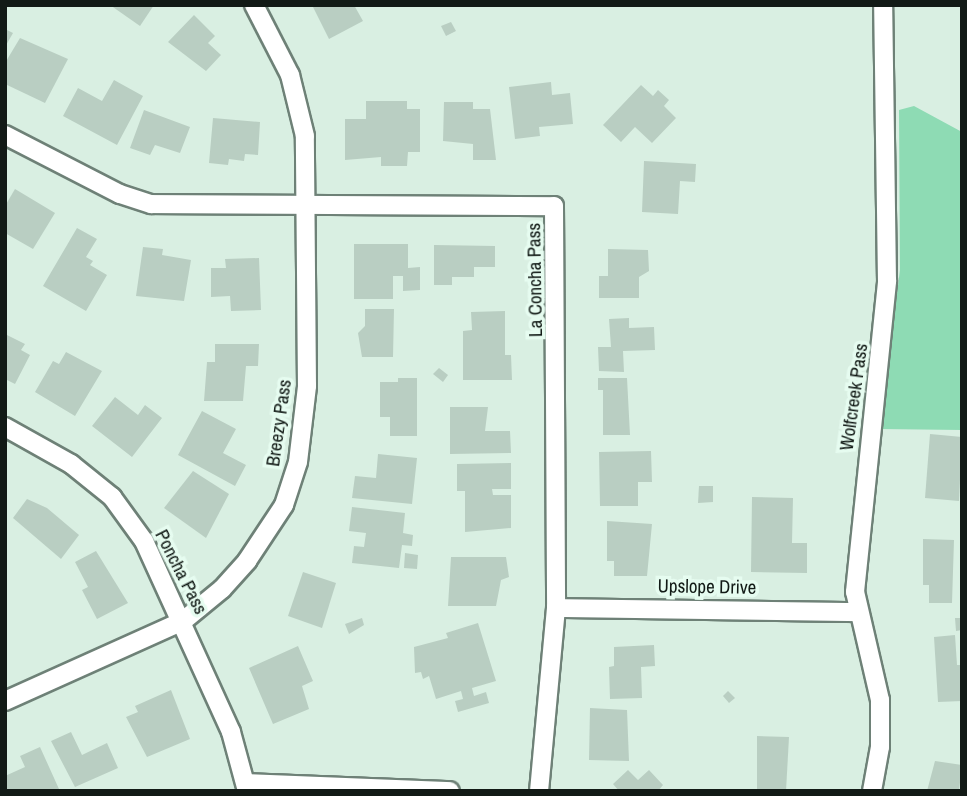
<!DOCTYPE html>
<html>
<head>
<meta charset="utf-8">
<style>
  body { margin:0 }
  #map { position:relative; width:967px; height:796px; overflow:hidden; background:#d9efe2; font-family:"Archivo Narrow",sans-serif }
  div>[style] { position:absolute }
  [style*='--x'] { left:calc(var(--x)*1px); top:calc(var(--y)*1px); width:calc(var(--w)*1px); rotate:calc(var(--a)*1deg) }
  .green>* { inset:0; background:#8edbb4 }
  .building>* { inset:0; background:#b9cec2 }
  .roads { filter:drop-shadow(2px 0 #6e8177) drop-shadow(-2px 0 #6e8177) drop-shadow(0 2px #6e8177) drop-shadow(0 -2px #6e8177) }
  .street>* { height:18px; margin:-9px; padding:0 9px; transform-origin:9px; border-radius:9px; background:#fff }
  span { translate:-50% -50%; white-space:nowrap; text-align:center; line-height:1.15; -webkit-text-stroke:7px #e6fcf0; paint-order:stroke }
  .street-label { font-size:19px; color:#121a16 }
  .frame { position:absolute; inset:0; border:7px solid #121a16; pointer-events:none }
</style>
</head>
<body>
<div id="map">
  <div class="green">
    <div style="clip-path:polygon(914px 106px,962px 132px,962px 430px,880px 429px,900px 270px,899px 110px)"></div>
  </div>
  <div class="building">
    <div style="clip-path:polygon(110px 5px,154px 5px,140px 26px)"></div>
    <div style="clip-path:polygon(312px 5px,354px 5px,363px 21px,329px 39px)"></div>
    <div style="clip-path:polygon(194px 15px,215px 36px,208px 43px,221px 55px,206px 71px,168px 42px)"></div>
    <div style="clip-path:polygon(451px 22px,456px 31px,446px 36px,441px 26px)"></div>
    <div style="clip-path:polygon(5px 29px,13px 33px,5px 47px)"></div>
    <div style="clip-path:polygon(20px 38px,68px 59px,45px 103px,5px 84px,5px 63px)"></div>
    <div style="clip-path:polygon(114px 80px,143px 96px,117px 145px,63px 116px,78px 88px,102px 101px)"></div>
    <div style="clip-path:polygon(551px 82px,552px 95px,570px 93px,573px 124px,539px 127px,540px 136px,515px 139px,509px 87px)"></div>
    <div style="clip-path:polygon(641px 85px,653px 96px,658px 90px,669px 100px,664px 106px,676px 118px,652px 143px,635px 127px,621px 142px,603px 125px)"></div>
    <div style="clip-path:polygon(366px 101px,407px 101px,407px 109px,420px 109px,420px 152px,408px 152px,407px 166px,381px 166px,381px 157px,345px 160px,345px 119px,366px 119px)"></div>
    <div style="clip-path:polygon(444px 102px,473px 102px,473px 109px,490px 109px,496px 160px,473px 160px,473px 144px,443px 141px)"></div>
    <div style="clip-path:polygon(144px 110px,190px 127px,180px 153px,155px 145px,150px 155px,130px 148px)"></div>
    <div style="clip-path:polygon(213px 118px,260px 122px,258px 155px,245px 154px,244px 161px,229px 159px,228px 165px,209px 163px)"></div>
    <div style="clip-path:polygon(644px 161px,696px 164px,695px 182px,680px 181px,678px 214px,642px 212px)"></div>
    <div style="clip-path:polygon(15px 189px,55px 213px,33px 249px,5px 233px,5px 206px)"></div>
    <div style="clip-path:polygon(77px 228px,97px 239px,86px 257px,93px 261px,90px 265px,107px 275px,86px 311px,43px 286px)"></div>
    <div style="clip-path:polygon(354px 244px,408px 244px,408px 268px,420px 267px,420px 290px,403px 291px,403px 276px,393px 276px,393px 299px,354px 299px)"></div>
    <div style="clip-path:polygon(434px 245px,495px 246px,495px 267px,474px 267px,474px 277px,452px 277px,452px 285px,434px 285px)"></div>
    <div style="clip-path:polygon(143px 247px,163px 249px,162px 255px,191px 260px,184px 301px,136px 296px)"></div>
    <div style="clip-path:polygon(608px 249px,648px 250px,649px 271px,639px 277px,639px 298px,599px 298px,599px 276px,608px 276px)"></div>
    <div style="clip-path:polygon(259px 258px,261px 310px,231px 311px,230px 296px,211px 297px,211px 268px,226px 268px,225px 259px)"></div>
    <div style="clip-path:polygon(365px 309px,394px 309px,393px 357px,362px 357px,358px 333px,365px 326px)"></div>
    <div style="clip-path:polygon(505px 311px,505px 355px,511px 355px,512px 380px,463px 380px,463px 331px,472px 330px,471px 312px)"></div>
    <div style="clip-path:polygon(629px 318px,629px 328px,654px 327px,655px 350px,623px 351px,624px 372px,599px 371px,598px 347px,611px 347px,609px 319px)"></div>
    <div style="clip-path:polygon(5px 334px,25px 344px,21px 350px,30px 355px,15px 384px,5px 379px)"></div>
    <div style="clip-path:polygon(215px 344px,259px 344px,258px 366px,246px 366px,243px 401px,204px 401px,207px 362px,215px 362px)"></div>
    <div style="clip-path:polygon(66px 352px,102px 371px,75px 416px,35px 392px,53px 361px,59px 364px)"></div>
    <div style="clip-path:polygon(439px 368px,448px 375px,443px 382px,433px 374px)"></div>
    <div style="clip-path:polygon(398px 378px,417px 378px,417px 436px,390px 436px,390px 417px,380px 417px,380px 382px,398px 382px)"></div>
    <div style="clip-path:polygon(598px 378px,627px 378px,630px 435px,603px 435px,603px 390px,598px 390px)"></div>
    <div style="clip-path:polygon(115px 397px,138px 415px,145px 405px,162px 418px,132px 457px,92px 426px)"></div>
    <div style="clip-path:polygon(450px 407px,488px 407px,485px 431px,510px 431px,511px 453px,450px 454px)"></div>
    <div style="clip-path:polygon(202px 411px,236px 429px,223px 453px,246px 465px,235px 486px,178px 455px)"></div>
    <div style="clip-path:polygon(930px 434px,962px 437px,959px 501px,925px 498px)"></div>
    <div style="clip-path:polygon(651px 451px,652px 482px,638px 482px,638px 506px,600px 506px,599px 452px)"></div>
    <div style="clip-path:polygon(378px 454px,417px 458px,412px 504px,352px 498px,355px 476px,376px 478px)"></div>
    <div style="clip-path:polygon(511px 463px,511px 489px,492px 489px,493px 495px,511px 495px,511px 528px,465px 532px,465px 491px,457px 491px,457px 464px)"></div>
    <div style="clip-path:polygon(193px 471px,229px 494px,206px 538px,164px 508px)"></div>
    <div style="clip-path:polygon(699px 486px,713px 486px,713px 502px,698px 503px)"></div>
    <div style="clip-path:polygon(752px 497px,793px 498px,792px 543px,807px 543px,807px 573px,751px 572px)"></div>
    <div style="clip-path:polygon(27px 499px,47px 508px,79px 535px,61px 559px,13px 518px)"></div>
    <div style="clip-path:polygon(352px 507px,405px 513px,403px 533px,413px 535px,412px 546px,402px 545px,399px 568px,352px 563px,354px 546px,364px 547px,366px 533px,349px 531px)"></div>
    <div style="clip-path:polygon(607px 521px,652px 524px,647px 576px,614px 576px,614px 561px,607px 561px)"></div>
    <div style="clip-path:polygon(923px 539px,954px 540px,952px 603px,929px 603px,929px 585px,923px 585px)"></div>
    <div style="clip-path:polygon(96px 551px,128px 603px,97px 619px,82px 590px,88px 587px,75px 562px)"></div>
    <div style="clip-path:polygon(405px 553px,418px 555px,417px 569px,404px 568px)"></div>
    <div style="clip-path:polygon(451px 557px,506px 557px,509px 577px,501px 580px,496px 606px,448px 606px)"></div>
    <div style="clip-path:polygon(303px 572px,336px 583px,322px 628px,288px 616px)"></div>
    <div style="clip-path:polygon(362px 618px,364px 625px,349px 634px,345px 624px)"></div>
    <div style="clip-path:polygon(955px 618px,962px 618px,962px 630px,956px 631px)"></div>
    <div style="clip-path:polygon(478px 623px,496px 681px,472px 688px,474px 696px,486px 692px,489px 703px,458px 712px,455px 701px,463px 699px,461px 691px,436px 699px,429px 676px,423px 679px,421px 672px,415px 673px,414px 647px,448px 638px,446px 633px)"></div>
    <div style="clip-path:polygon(955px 635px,957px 665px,962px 665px,962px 701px,938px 702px,934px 637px)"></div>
    <div style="clip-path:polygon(654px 645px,655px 666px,641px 667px,642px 698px,610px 699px,609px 667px,614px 666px,614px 647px)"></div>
    <div style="clip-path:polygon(298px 646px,313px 681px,302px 686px,309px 709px,273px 724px,249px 668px)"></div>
    <div style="clip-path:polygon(171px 690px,190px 739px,147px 757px,126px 717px,138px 712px,135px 706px)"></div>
    <div style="clip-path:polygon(728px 691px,735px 698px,729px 703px,723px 696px)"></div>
    <div style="clip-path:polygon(590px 708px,627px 710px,629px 761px,589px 760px)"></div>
    <div style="clip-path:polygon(71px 732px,82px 755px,107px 743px,118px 768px,75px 787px,51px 741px)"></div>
    <div style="clip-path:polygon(757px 736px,789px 737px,786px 791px,757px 791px)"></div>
    <div style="clip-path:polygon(40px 747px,59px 789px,5px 791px,5px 776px,25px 767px,20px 756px)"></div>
    <div style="clip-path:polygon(935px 761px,962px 765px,959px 791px,927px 791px)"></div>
    <div style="clip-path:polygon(628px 770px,638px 780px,649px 770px,663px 785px,658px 791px,619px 791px,613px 784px)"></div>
  </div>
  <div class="roads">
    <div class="street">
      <div style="--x:5;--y:135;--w:129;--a:27.2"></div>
      <div style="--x:120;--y:194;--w:33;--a:18"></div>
      <div style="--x:151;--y:204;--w:403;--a:0.3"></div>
      <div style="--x:554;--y:206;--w:402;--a:89.7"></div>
      <div style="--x:556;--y:608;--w:184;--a:95.3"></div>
      <div style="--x:5;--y:427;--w:76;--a:29.3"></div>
      <div style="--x:71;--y:464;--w:53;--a:38.8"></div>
      <div style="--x:112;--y:497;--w:54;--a:54"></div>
      <div style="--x:144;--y:541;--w:210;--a:65.5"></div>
      <div style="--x:231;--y:732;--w:61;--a:74.8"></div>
      <div style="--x:556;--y:608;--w:300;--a:0.8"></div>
      <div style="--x:5;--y:701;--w:195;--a:-24.2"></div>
      <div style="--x:183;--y:621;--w:50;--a:-39.4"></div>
      <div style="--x:222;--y:589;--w:38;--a:-48"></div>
      <div style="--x:247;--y:561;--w:67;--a:-56.5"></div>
      <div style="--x:284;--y:505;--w:45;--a:-72"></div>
      <div style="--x:298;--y:462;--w:77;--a:-83.2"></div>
      <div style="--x:307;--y:386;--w:250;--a:-90.5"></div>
      <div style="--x:305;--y:136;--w:63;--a:-103.8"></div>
      <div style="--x:290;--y:75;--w:79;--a:-117.2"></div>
      <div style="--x:247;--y:783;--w:203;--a:2.3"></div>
      <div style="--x:872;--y:791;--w:45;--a:-79.7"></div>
      <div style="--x:880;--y:747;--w:47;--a:-90"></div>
      <div style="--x:880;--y:700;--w:111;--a:-103"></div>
      <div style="--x:855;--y:592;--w:313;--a:-84.1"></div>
      <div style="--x:887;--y:281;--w:276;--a:-90.8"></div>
    </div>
  </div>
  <div class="street-label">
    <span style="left:535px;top:280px;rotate:-91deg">La Concha Pass</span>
    <span style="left:854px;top:397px;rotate:-82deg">Wolfcreek Pass</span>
    <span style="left:279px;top:423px;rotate:-82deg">Breezy Pass</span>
    <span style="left:181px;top:572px;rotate:63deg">Poncha Pass</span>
    <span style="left:707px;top:587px;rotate:1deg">Upslope Drive</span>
  </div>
  <div class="frame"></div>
</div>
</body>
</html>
